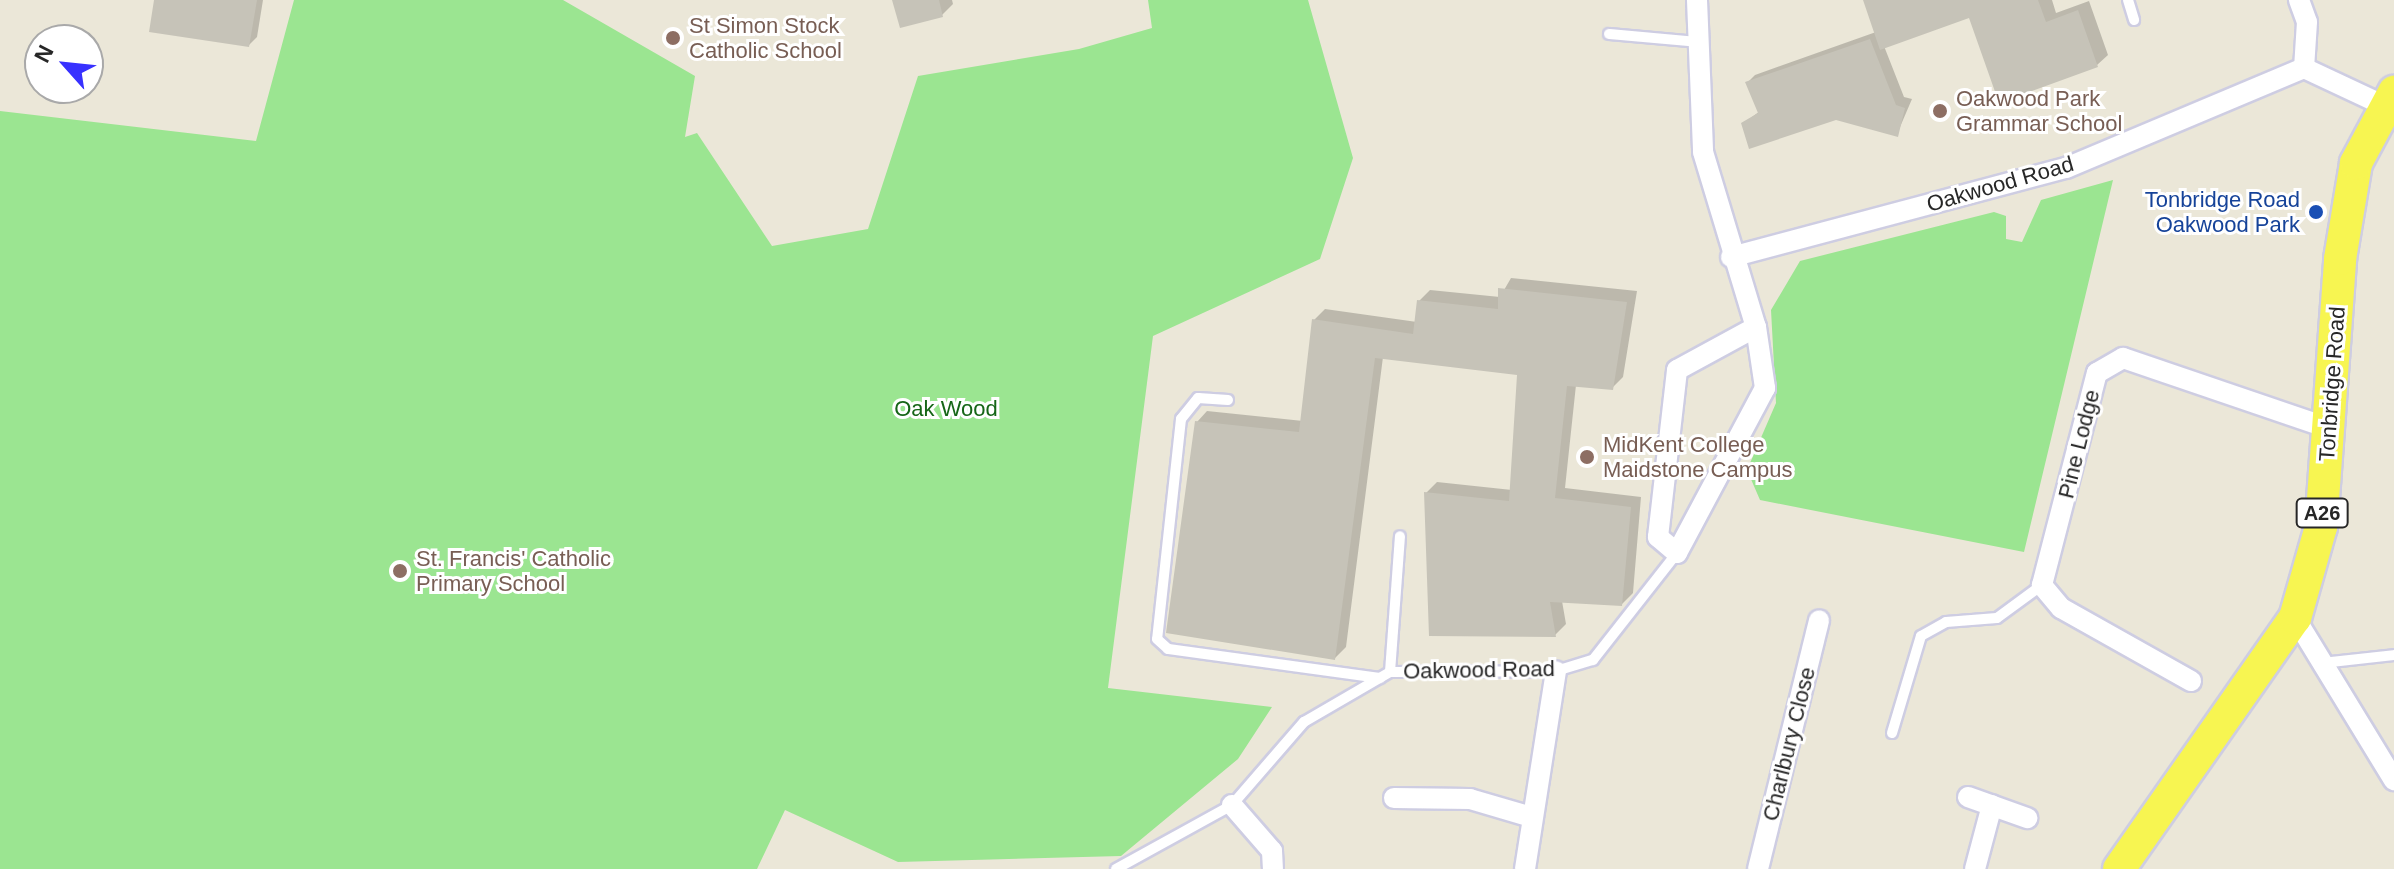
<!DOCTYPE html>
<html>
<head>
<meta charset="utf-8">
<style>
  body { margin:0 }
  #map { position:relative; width:2394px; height:869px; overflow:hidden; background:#ebe7d8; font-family:Helvetica,sans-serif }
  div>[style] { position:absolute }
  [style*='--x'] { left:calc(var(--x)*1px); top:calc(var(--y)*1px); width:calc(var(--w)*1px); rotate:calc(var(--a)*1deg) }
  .green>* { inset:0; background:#9be591 }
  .shadow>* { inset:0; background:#0003 }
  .building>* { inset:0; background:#c6c3b8 }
  .roads { filter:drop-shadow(2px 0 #cecde2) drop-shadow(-2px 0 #cecde2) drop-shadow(0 2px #cecde2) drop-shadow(0 -2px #cecde2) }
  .service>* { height:10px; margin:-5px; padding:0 5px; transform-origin:5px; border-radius:5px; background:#fff }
  .minor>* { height:20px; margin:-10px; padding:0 10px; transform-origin:10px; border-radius:10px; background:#fff }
  .primary>* { height:32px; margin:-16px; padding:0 16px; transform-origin:16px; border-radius:16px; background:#f7f551 }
  .dots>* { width:22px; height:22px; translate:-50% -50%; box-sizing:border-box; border:4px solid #fff; border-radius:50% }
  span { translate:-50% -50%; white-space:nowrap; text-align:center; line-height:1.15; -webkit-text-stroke:6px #fff; paint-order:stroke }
  .shield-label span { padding:2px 6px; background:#fff; border:2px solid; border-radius:6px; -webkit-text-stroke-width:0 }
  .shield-label { font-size:20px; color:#272727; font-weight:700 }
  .education-label { font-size:22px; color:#785e54 }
  .left { translate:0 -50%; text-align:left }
  .street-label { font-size:22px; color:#272727 }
  .transit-label { font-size:22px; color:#164399 }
  .right { translate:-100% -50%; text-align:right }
  .park-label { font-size:22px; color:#166617 }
  .north { position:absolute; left:24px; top:24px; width:80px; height:80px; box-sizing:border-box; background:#fff; border:2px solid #a9a9a9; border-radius:50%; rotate:297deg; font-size:22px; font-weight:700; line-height:32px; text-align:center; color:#272727 }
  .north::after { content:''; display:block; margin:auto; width:28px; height:36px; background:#3831ff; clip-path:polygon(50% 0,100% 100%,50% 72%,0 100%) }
</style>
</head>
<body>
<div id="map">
  <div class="green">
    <div style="clip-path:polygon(294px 0,563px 0,695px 76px,685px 137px,697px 133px,772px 246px,868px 229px,918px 76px,1079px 49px,1152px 28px,1148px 0,1308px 0,1353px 158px,1320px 259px,1153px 336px,1108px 688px,1272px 707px,1238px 759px,1121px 856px,898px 862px,785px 810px,757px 869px,0 869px,0 111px,256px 141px)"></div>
    <div style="clip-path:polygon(2113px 180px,2024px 552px,1760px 500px,1747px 470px,1776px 403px,1771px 310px,1800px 261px,1994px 212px,2006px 216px,2006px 239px,2022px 242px,2041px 200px)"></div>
  </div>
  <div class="shadow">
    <div style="clip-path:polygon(156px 0,263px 0,257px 37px,249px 45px)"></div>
    <div style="clip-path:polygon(894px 0,952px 0,953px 4px,942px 15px)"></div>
    <div style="clip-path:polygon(1865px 0,2052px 0,2056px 13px,2089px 1px,2108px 55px,2097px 65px,1970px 15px,1884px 46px,1904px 97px,1912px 99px,1897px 134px,1835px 118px,1743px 124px,1760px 111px,1747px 83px,1755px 75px,1876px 32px)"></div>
    <div style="clip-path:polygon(1511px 278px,1637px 291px,1623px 377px,1612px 388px,1576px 385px,1565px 488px,1641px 497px,1633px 593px,1622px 604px,1562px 601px,1566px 624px,1555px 635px,1426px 493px,1437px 482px,1512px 490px,1519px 373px,1383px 357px,1346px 647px,1335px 658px,1197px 422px,1207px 411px,1303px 421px,1314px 320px,1325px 309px,1417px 322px,1419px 301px,1430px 290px,1500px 297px)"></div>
  </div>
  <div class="building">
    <div style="clip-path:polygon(154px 0,257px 0,249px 47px,149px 32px)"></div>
    <div style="clip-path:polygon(892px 0,939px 0,943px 17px,900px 28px)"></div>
    <div style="clip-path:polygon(1863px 0,2038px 0,2046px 22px,2078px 10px,2098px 67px,1999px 103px,1969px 18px,1880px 50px)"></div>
    <div style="clip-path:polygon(1870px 39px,1896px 105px,1905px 108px,1898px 137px,1836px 120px,1749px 149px,1741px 123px,1758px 113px,1745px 82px)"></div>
    <div style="clip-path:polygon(1498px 288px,1627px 302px,1613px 390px,1567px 386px,1555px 498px,1631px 507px,1622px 606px,1550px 602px,1556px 637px,1429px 636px,1424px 492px,1509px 501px,1517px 375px,1375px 358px,1335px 660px,1166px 633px,1195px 421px,1299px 432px,1312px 319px,1413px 334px,1417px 300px,1498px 309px)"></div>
  </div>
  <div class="roads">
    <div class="service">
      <div style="--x:2128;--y:0;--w:21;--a:73"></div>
      <div style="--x:1609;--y:34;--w:89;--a:5.1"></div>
      <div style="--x:1228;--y:400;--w:30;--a:-176"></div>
      <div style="--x:1198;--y:398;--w:27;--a:129"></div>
      <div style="--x:1181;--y:419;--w:221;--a:96.2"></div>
      <div style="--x:1157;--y:639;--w:15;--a:42"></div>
      <div style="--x:1168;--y:649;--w:214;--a:7.8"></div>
      <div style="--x:2322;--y:663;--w:72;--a:-6.3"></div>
      <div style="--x:1390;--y:672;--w:136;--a:-85.8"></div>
      <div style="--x:1892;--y:733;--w:101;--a:-73.4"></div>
      <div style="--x:1921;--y:636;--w:29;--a:-29"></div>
      <div style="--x:1946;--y:622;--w:51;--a:-4.5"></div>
      <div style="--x:1997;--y:618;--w:56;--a:-36.3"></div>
      <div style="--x:1116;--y:869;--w:132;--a:-28.9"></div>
      <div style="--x:1232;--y:805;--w:110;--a:-49.1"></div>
      <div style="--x:1304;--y:722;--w:99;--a:-30.2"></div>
      <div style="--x:1390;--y:672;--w:166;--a:-0.3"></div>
      <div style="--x:1556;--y:671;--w:39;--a:-17"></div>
      <div style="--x:1593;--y:660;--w:136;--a:-51.9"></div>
    </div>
    <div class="minor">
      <div style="--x:1697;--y:0;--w:152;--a:87.7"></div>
      <div style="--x:1703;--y:152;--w:183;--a:73.2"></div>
      <div style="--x:1756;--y:327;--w:62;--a:81.6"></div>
      <div style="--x:1765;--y:388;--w:187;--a:118.1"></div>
      <div style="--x:1677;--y:553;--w:25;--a:-140"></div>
      <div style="--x:1658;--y:537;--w:168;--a:-83.5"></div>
      <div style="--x:1677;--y:370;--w:90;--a:-28.6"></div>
      <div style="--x:2299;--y:0;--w:23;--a:70"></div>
      <div style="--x:2307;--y:22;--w:46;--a:93.7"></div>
      <div style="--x:1731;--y:257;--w:347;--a:-14.9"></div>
      <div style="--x:2066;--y:168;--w:258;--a:-22.8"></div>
      <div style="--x:2304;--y:68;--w:89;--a:25.1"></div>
      <div style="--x:2295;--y:618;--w:190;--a:58.6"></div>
      <div style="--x:2191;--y:681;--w:149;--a:-150.7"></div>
      <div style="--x:2061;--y:608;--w:30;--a:-130"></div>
      <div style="--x:2042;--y:585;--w:219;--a:-75.5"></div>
      <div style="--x:2097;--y:373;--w:30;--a:-30"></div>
      <div style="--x:2123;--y:358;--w:221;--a:18.8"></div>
      <div style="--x:1968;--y:797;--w:63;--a:19.6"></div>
      <div style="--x:1394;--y:798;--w:76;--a:0.8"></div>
      <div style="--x:1470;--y:799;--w:60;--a:16.3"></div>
      <div style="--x:1232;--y:805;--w:61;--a:49"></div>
      <div style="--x:1272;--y:851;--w:18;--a:87"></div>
      <div style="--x:1525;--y:869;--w:200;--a:-81.1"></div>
      <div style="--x:1758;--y:869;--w:256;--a:-76.2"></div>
      <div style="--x:1975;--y:869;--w:66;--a:-75.1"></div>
    </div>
    <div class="primary">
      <div style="--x:2119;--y:869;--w:307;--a:-55"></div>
      <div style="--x:2295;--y:618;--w:95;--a:-74.1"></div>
      <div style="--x:2321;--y:527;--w:269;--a:-85.9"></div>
      <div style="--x:2340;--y:259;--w:97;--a:-80.5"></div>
      <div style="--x:2356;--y:163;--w:81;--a:-61.8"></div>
    </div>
  </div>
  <div class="dots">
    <div style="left:673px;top:38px;background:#8d6e63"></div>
    <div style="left:1940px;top:111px;background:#8d6e63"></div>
    <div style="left:2316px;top:212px;background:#1a4fb4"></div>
    <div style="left:1587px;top:457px;background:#8d6e63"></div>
    <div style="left:400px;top:571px;background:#8d6e63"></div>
  </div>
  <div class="shield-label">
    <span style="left:2322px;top:513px">A26</span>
  </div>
  <div class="education-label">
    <span class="left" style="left:689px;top:38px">St Simon Stock<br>Catholic School</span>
    <span class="left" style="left:1956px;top:111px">Oakwood Park<br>Grammar School</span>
    <span class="left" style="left:1603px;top:457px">MidKent College<br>Maidstone Campus</span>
    <span class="left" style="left:416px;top:571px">St. Francis' Catholic<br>Primary School</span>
  </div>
  <div class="street-label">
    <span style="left:2000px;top:184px;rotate:-16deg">Oakwood Road</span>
    <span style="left:2332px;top:384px;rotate:-86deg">Tonbridge Road</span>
    <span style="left:2079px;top:444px;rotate:-76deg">Pine Lodge</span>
    <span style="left:1479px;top:670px;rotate:-1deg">Oakwood Road</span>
    <span style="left:1789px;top:744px;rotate:-76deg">Charlbury Close</span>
  </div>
  <div class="transit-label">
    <span class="right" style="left:2300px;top:212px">Tonbridge Road<br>Oakwood Park</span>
  </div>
  <div class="park-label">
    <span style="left:946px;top:409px">Oak Wood</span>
  </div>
  <div class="north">N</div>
</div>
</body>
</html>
